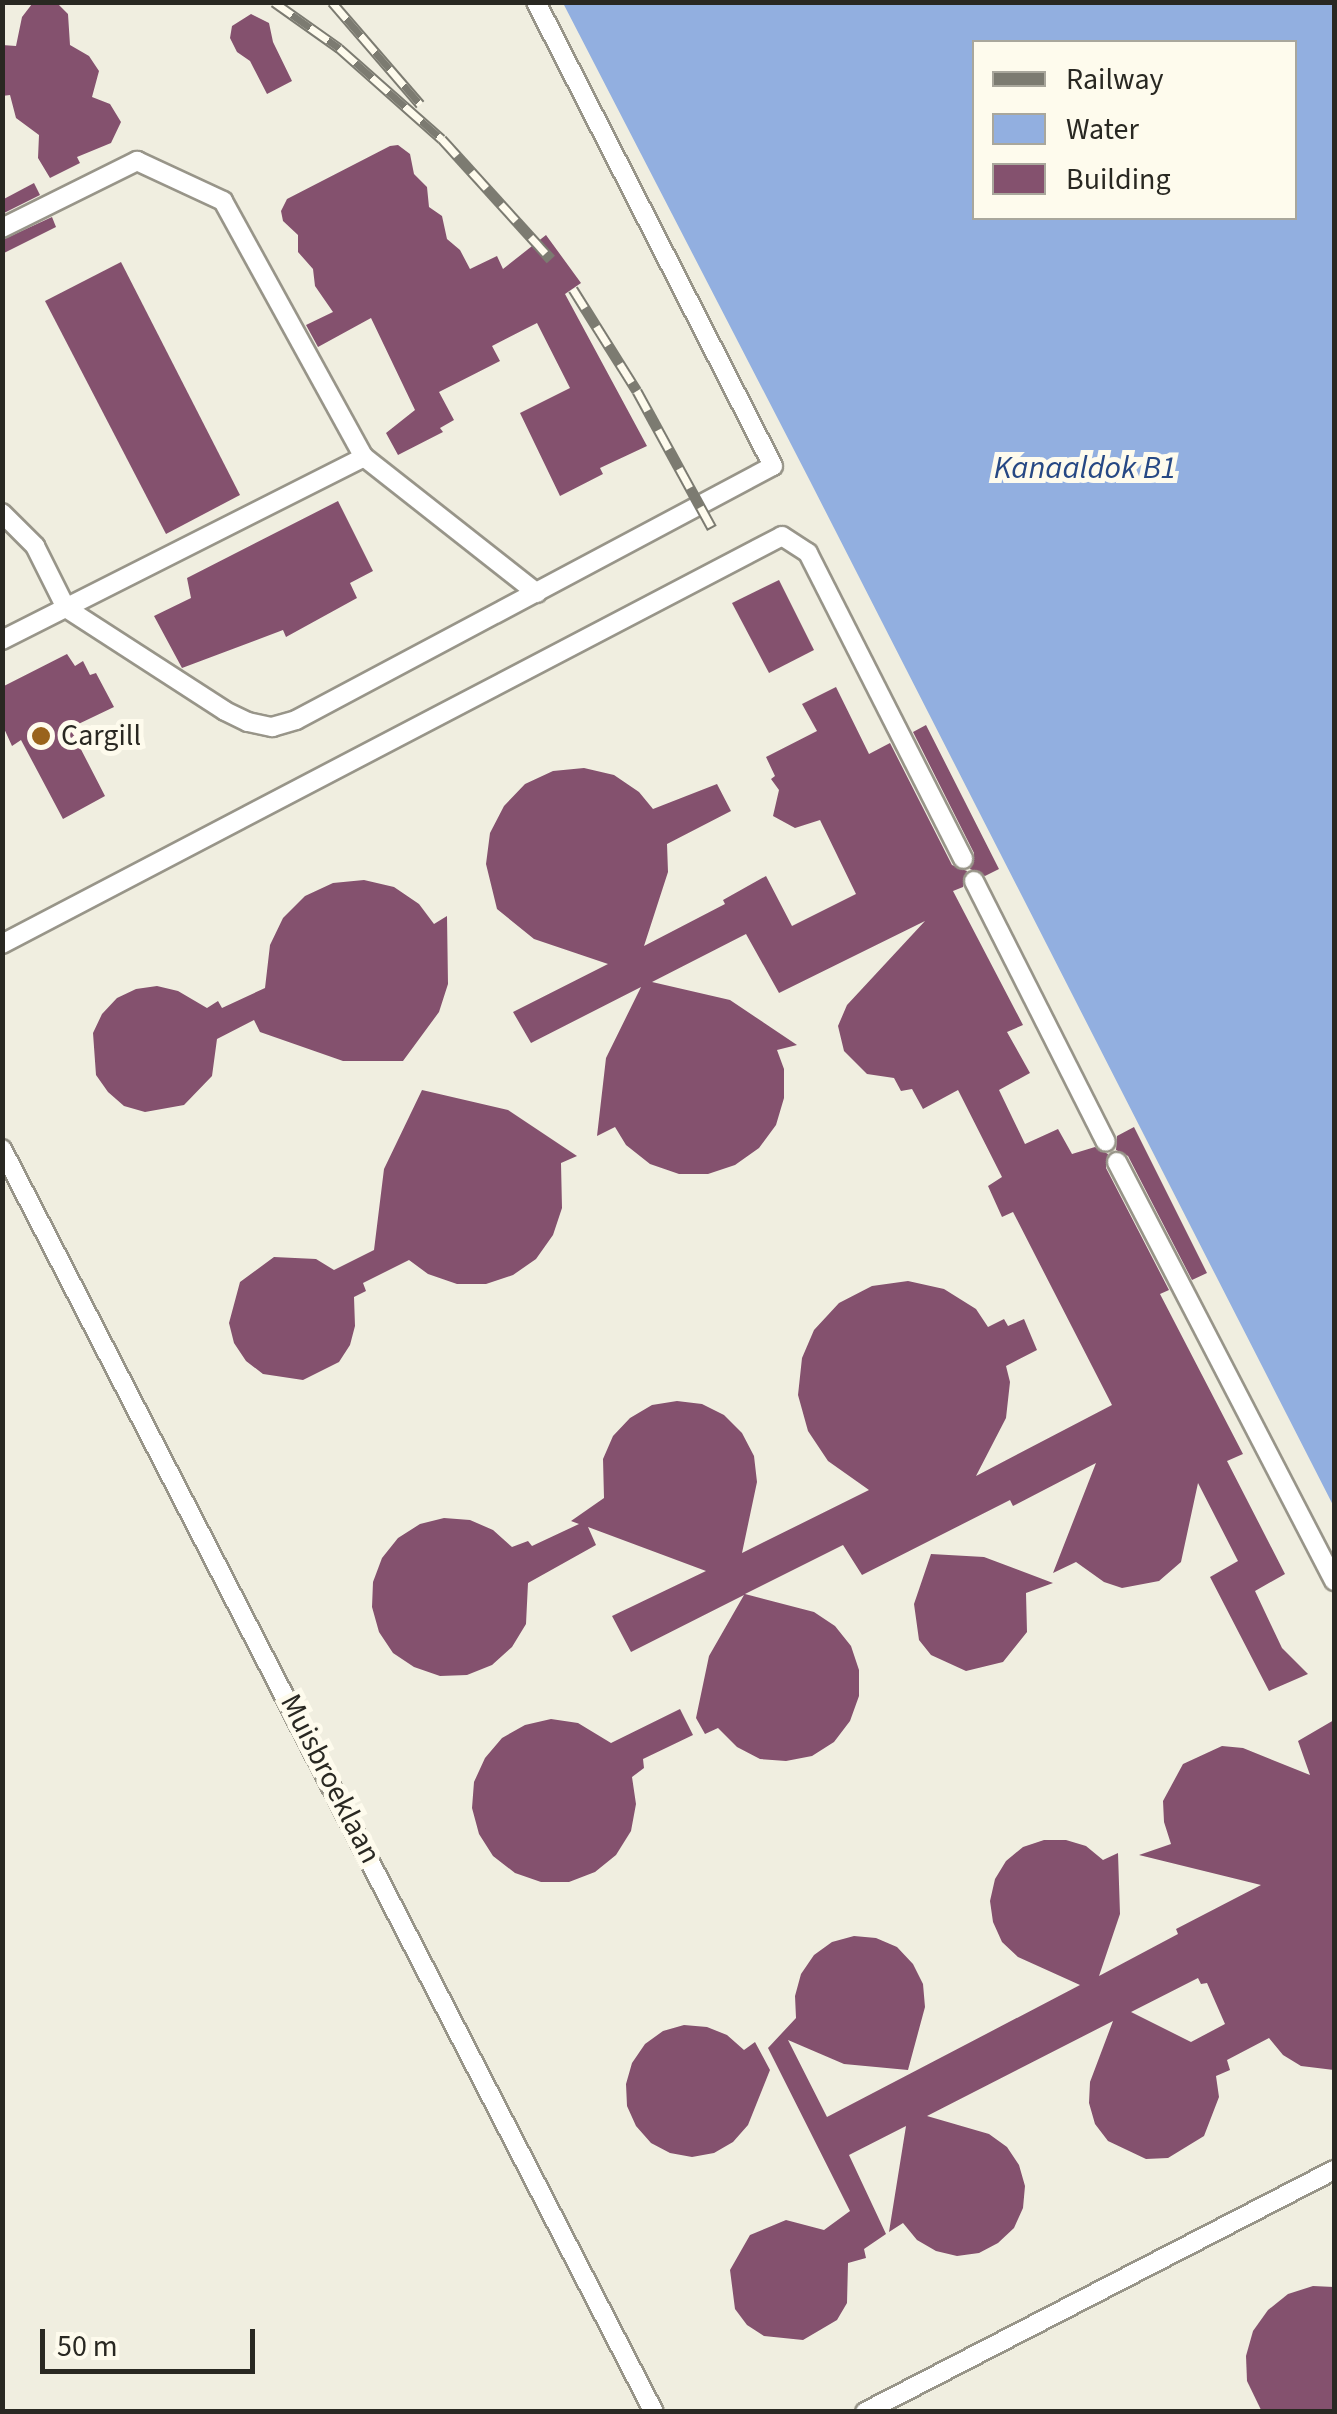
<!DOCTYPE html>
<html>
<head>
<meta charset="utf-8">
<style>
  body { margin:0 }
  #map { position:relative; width:1337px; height:2414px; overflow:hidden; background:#f0eee0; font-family:"Source Sans 3",sans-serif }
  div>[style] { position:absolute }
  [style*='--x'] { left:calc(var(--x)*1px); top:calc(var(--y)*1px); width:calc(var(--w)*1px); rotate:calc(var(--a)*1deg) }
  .water>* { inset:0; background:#92afe0 }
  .building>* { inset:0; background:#84516e }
  .roads { filter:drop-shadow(2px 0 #989589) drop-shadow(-2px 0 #989589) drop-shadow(0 2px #989589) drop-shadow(0 -2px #989589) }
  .service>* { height:18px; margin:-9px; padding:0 9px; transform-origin:9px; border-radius:9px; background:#fff }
  .rail>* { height:11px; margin-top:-5.5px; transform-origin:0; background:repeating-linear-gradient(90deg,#fefbed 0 22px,#7c7b71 0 44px); box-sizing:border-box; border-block:2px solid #7c7b71 }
  .dots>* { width:28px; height:28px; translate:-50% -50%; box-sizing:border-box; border:5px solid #fefbed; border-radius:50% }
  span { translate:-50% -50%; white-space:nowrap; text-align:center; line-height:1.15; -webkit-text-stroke:10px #fefbed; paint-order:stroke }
  .poi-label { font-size:30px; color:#292822 }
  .left { translate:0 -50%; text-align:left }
  .street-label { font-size:30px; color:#292822 }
  .water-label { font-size:32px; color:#264884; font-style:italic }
  .frame { position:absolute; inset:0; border:5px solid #292822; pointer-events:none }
  .legend { position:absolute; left:972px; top:40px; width:325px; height:180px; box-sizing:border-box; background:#fefbed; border:2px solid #a9a79c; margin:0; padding:12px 18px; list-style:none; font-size:30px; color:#292822 }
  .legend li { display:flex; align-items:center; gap:20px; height:50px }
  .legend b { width:50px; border:2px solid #a9a79c }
  .scale { position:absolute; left:40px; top:2329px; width:215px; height:45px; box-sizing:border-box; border:5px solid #292822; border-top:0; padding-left:12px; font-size:30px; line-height:35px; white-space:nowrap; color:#292822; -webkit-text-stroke:8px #fefbed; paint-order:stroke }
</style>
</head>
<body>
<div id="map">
  <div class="water">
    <div style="clip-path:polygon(evenodd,563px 3px,1334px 3px,1334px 1507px,810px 481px,563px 3px,974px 42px,1294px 42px,1294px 218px,974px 218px,974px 42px)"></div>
  </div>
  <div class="building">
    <div style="clip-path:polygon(56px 2px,68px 14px,70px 45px,89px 56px,99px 71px,92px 97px,110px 104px,121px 122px,111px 143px,77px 157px,80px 163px,50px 178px,38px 158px,39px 135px,16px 118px,10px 95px,2px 96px,2px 45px,16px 46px,22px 17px,32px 4px)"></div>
    <div style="clip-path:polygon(251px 14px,269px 23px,273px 42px,292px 81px,267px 94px,250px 61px,237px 52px,230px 38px,232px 26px)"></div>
    <div style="clip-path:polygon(390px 146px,398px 145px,410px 154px,414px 174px,427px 187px,429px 207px,442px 216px,447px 239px,460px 250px,470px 269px,497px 256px,503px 269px,546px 235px,581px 283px,565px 294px,647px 446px,600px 468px,603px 474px,560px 496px,520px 413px,570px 388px,537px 323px,492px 346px,500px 361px,439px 392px,454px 420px,440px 428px,443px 432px,398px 455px,386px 433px,415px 410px,371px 318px,318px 347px,306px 325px,333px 312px,315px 286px,313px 269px,298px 252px,298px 235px,283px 221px,281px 211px,287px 199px)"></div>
    <div style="clip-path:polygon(34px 183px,40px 195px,2px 214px,2px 200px)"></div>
    <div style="clip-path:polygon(52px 217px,56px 227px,2px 254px,2px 240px)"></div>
    <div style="clip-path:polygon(121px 262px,240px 495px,166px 534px,45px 301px)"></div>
    <div style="clip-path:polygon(338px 501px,373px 571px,350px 583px,357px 598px,286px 637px,283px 630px,182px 668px,154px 616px,191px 598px,187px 578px)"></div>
    <div style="clip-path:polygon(779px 580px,814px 650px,769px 673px,732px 603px)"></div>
    <div style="clip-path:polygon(67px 654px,75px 666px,83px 661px,90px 675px,96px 673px,114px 707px,70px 728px,105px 796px,63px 819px,21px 740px,12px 746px,2px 724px,2px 687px)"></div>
    <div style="clip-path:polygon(836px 687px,869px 754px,890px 743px,952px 865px,967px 871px,963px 887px,953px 891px,1023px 1025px,1007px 1032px,1030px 1073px,999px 1090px,1025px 1144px,1058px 1129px,1072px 1154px,1095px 1147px,1108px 1154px,1106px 1168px,1169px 1290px,1160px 1294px,1243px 1454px,1227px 1461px,1285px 1574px,1255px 1591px,1282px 1648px,1308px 1674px,1269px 1691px,1210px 1577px,1238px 1561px,1198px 1483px,1181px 1562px,1159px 1581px,1122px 1588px,1104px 1582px,1076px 1562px,1053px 1573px,1096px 1463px,1013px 1506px,1010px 1500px,862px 1575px,843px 1545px,745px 1594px,814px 1612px,835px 1626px,851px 1646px,859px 1670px,859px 1696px,850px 1721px,834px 1742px,812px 1756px,786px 1761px,760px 1759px,737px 1747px,718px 1728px,705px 1734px,696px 1718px,709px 1656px,744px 1595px,631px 1652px,612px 1616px,706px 1571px,588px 1527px,596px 1545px,528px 1583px,526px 1624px,512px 1647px,492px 1665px,467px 1675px,440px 1676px,414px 1667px,393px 1653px,379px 1632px,372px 1607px,373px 1582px,382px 1558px,398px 1538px,420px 1524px,444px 1518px,470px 1520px,493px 1530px,512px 1547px,528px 1541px,532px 1546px,579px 1524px,571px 1521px,604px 1498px,603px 1459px,613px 1436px,630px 1418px,652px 1405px,677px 1401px,702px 1404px,724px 1415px,742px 1433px,754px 1456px,757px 1482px,742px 1553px,869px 1490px,828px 1461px,808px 1431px,798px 1395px,802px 1358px,814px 1330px,839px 1303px,872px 1286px,908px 1281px,944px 1289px,976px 1309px,988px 1327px,1004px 1319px,1008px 1326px,1024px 1319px,1037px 1350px,1006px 1366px,1010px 1382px,1006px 1418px,976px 1476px,1112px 1405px,1013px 1212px,1002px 1217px,988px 1186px,1002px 1177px,958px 1090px,923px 1109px,912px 1089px,901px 1091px,894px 1078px,867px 1074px,844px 1051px,838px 1026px,847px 1005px,925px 921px,779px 993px,746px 934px,652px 982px,730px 1000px,797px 1045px,777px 1050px,784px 1069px,784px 1098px,776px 1125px,759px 1148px,735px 1165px,708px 1174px,679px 1174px,650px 1164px,626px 1145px,615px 1127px,597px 1136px,606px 1058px,641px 987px,531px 1043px,513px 1012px,608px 964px,534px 939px,497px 909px,486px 864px,490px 833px,504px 806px,525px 784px,553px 771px,584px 768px,614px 775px,639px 792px,653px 809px,717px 784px,731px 811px,667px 844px,668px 872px,644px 946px,725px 904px,723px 900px,766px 876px,792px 926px,856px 894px,820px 820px,795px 828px,773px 816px,779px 790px,771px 779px,775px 776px,766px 757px,817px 731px,802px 704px)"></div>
    <div style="clip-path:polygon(926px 725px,999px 869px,985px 876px,970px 869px,974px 853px,913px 732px)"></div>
    <div style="clip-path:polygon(364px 880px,394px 887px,419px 904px,434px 924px,447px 916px,448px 984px,439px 1012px,403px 1061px,343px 1061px,260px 1032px,254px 1020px,217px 1039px,212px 1076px,184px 1105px,145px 1112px,124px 1106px,108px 1092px,96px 1075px,93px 1033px,102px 1014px,117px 998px,136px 989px,157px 986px,178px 991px,207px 1008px,218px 1001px,222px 1008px,265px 988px,270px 945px,283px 918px,305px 896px,333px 883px)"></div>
    <div style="clip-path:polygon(422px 1090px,508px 1110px,577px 1156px,561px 1163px,562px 1208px,553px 1235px,536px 1259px,513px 1275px,486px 1284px,457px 1284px,428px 1274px,409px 1260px,363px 1283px,366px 1291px,354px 1297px,355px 1326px,350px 1345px,339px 1362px,303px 1380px,263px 1374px,246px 1361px,234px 1343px,229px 1323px,240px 1282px,274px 1257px,316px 1259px,334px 1270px,374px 1250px,384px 1169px)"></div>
    <div style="clip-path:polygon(1134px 1127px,1207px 1273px,1192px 1280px,1128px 1156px,1116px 1150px,1117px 1136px)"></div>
    <div style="clip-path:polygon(931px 1554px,984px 1557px,1053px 1583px,1026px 1593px,1027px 1632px,1003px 1662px,966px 1671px,931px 1655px,919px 1640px,914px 1604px)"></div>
    <div style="clip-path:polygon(680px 1709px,693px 1735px,643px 1759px,644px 1768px,632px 1777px,636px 1804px,631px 1831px,616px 1855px,595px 1872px,569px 1882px,541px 1882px,515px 1873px,493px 1856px,479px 1834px,472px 1808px,474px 1782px,485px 1758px,502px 1738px,525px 1725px,551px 1719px,578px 1723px,611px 1743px)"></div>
    <div style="clip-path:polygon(evenodd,1334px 1720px,1334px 2070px,1301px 2066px,1283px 2055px,1269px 2038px,1227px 2060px,1230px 2070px,1216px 2076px,1219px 2097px,1204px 2136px,1168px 2158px,1146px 2159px,1108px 2141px,1095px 2124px,1089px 2103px,1090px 2082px,1113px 2021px,927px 2116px,989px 2134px,1007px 2147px,1019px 2165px,1025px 2186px,1023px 2208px,1014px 2228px,998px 2243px,979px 2253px,957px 2256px,936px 2251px,917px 2240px,903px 2223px,889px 2232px,906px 2126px,849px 2155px,886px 2234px,864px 2249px,866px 2258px,848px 2263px,847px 2303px,837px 2320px,803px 2340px,764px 2336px,747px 2325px,735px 2309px,730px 2270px,750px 2235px,786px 2220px,824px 2230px,850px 2211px,768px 2048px,796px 2018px,795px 1996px,801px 1974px,814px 1955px,832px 1942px,854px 1936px,876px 1938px,897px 1947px,913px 1964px,923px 1984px,925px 2007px,908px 2070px,844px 2064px,788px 2040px,827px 2117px,1080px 1985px,1018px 1957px,1002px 1942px,993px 1922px,990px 1901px,995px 1879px,1006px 1861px,1023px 1847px,1044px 1840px,1066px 1840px,1086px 1846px,1103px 1860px,1118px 1853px,1120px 1914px,1099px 1976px,1178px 1934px,1176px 1929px,1261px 1885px,1139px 1855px,1171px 1844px,1164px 1822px,1163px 1801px,1183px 1764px,1222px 1746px,1243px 1748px,1310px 1775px,1298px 1741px,1334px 1720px,1198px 1978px,1201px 1984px,1207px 1983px,1225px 2024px,1191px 2042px,1131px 2012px,1198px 1978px)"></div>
    <div style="clip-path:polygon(684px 2025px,707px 2027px,727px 2035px,744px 2050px,755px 2042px,770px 2070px,748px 2125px,733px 2142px,714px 2153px,692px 2157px,670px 2153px,651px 2143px,636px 2126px,627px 2106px,626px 2084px,632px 2063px,645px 2044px,663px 2031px)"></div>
    <div style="clip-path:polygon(1313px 2286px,1334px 2287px,1334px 2412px,1262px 2412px,1247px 2381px,1246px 2356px,1253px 2331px,1268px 2310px,1288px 2294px)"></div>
  </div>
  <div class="roads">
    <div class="service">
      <div style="--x:2;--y:228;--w:151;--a:-26.4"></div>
      <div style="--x:137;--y:161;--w:95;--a:24.9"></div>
      <div style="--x:223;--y:201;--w:292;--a:61.2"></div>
      <div style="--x:364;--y:457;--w:220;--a:38.2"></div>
      <div style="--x:2;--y:513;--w:47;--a:45"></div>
      <div style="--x:35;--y:546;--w:69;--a:63.4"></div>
      <div style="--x:66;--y:608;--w:189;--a:32.9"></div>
      <div style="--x:225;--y:711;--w:25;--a:26"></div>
      <div style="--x:248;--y:722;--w:25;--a:12"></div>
      <div style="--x:272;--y:727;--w:25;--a:-16"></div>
      <div style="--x:296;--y:720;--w:540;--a:-28.04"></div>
      <div style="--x:773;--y:466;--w:521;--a:-117.06"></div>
      <div style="--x:2;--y:640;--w:406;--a:-26.8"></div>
      <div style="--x:974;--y:881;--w:292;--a:63.2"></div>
      <div style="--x:2;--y:944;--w:880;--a:-27.61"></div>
      <div style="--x:782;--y:536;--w:31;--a:33"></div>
      <div style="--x:808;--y:553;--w:343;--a:63.1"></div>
      <div style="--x:2;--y:1149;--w:1421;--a:62.7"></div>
      <div style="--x:1117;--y:1162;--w:472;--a:62.6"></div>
      <div style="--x:865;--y:2412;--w:528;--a:-27.29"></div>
    </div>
  </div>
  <div class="rail">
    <div style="--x:274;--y:2;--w:80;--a:35.3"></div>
    <div style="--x:339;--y:48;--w:137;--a:41.5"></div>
    <div style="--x:442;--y:139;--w:162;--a:47.8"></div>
    <div style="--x:332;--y:2;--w:135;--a:49.2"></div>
    <div style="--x:573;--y:289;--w:120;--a:57.9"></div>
    <div style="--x:637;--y:391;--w:156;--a:61.3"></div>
  </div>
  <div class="dots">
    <div style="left:41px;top:736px;background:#99631c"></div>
  </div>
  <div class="poi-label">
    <span class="left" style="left:61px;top:736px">Cargill</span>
  </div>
  <div class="street-label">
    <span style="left:330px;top:1779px;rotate:63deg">Muisbroeklaan</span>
  </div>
  <div class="water-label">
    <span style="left:1085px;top:468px">Kanaaldok B1</span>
  </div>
  <div class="frame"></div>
  <ul class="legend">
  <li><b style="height:12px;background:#7c7b71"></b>Railway</li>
  <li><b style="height:28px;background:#92afe0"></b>Water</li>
  <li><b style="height:28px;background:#84516e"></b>Building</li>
  </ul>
  <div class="scale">50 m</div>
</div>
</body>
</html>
